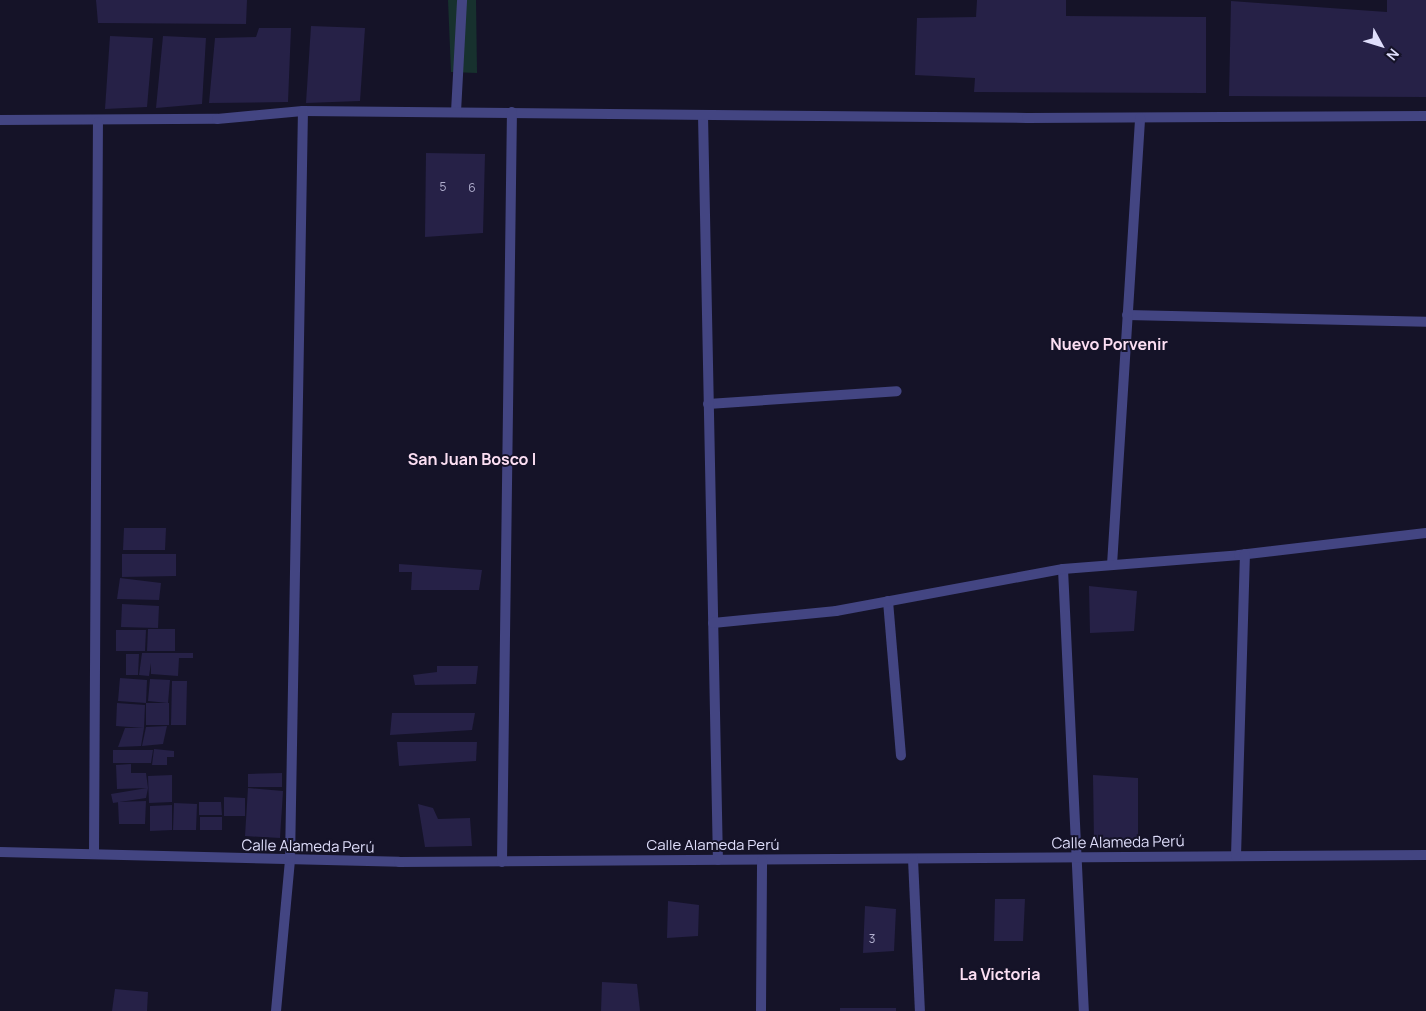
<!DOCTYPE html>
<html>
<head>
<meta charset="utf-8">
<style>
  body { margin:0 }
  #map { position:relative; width:1426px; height:1011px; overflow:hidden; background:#151328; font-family:Manrope,sans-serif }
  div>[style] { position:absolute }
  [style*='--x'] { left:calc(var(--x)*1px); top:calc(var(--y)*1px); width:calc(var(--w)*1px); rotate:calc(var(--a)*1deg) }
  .green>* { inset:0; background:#17312e }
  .building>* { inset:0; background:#262147 }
  .service>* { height:10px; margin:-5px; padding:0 5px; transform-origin:5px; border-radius:5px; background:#434582 }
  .minor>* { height:10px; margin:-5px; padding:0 5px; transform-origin:5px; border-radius:5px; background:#434582 }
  span { translate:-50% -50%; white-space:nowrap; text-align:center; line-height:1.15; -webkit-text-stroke:4px #151328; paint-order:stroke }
  .number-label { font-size:12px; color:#b1afce }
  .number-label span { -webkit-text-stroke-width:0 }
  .street-label { font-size:15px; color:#dfdefb }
  .neighbourhood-label { font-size:16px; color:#fcdff3; font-weight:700 }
  .north { position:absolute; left:1356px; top:20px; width:50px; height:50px; -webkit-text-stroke:4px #151328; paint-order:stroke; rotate:129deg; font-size:14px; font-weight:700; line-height:20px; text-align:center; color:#dfdefb }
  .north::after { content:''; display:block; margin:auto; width:18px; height:22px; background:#dfdefb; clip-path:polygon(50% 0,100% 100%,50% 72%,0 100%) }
</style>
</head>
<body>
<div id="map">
  <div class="green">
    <div style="clip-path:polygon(448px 0,476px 0,477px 73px,451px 72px)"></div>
  </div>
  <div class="building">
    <div style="clip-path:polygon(96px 0,247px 0,246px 24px,98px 23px)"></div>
    <div style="clip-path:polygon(977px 0,1066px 0,1066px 16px,1206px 17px,1206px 93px,974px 92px,975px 78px,915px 75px,917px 18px,976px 17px)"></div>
    <div style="clip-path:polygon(1387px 0,1426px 0,1426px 97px,1229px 96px,1231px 1px,1387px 12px)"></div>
    <div style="clip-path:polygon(311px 26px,365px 28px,360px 101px,306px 103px)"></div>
    <div style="clip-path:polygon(259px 28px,291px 28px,288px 102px,209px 103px,215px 38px,256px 37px)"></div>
    <div style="clip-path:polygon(110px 36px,153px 38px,147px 107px,105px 109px)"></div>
    <div style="clip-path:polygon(163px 36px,206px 38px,202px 104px,156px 108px)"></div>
    <div style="clip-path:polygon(426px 153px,485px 154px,483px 233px,425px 237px)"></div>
    <div style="clip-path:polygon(124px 528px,166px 528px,165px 550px,123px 550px)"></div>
    <div style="clip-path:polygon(122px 554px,176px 554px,176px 576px,122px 577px)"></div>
    <div style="clip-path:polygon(399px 564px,482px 570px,479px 590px,411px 590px,412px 572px,399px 572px)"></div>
    <div style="clip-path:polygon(120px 578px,161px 583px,159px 600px,117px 599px)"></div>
    <div style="clip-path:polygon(1089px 586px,1137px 591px,1134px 631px,1090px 633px)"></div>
    <div style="clip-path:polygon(122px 604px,159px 606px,158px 628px,121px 627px)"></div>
    <div style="clip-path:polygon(148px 629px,175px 629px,175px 651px,147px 651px)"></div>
    <div style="clip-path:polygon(116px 630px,146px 630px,145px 651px,116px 651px)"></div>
    <div style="clip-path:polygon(142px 653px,193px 653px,193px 658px,179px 658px,178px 676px,151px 674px,151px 663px,149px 676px,139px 675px)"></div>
    <div style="clip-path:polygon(126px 654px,139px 654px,138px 675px,126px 675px)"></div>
    <div style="clip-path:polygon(437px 666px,478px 666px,476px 684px,415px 685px,413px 675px,437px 672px)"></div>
    <div style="clip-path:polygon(120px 678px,147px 680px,146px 703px,118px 701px)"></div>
    <div style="clip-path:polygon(150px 679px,170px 680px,168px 703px,148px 701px)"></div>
    <div style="clip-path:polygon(172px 681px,187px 681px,186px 725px,171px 725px)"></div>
    <div style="clip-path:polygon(117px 703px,145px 705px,144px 728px,116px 726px)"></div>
    <div style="clip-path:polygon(146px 703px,169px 703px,169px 725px,146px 725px)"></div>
    <div style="clip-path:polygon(392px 713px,475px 713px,472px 730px,390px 735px)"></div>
    <div style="clip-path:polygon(167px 726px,163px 744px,142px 746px,146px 727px)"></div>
    <div style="clip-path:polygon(125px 728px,144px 728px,141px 746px,118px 747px)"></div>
    <div style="clip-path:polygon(397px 742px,477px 742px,476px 761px,399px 766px)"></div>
    <div style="clip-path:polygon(154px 749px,174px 751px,174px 757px,167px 757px,167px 765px,152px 765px)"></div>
    <div style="clip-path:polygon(113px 750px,153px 750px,151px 763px,113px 763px)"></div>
    <div style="clip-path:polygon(131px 764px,131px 773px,146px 773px,148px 788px,146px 798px,113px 803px,111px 794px,147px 788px,117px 789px,116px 765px)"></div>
    <div style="clip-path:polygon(282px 773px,282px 787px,248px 787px,248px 774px)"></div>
    <div style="clip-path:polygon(172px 775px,172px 802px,149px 803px,148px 776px)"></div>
    <div style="clip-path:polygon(1093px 775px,1138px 778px,1138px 842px,1094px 841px)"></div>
    <div style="clip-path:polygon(248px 788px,283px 791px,280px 838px,245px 836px)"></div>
    <div style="clip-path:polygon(224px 797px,245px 798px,245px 816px,224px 816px)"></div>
    <div style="clip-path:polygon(146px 801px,145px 824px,119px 824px,118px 802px)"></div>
    <div style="clip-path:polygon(199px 802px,221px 802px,222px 815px,199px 815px)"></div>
    <div style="clip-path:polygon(174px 803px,197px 804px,196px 830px,173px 830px)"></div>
    <div style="clip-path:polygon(418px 804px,433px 808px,438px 819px,470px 818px,472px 846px,425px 847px)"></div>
    <div style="clip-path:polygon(172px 805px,172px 830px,150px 831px,150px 806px)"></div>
    <div style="clip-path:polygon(200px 817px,222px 817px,222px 830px,200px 830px)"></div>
    <div style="clip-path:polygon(995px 899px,1025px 899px,1023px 941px,994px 941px)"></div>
    <div style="clip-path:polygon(668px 901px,699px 905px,698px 936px,667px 938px)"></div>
    <div style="clip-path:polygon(865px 906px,896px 909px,894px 951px,863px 953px)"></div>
    <div style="clip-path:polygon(602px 982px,637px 984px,640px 1011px,601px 1011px)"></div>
    <div style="clip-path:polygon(115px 989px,148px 992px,147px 1011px,112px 1011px)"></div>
    <div style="clip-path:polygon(840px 1008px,896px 1008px,896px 1011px,840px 1011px)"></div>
  </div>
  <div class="service">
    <div style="--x:456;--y:112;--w:112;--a:-86.9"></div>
    <div style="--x:708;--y:404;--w:189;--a:-3.9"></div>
    <div style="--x:888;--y:601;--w:155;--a:85.2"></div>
  </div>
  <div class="minor">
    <div style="--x:703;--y:115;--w:745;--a:88.85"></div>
    <div style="--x:0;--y:120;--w:217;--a:-0.3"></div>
    <div style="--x:217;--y:119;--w:86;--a:-5.3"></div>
    <div style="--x:303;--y:111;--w:724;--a:0.55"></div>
    <div style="--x:1027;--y:118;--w:399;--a:-0.3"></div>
    <div style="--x:1127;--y:315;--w:299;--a:1.3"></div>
    <div style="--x:1112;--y:565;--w:448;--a:-86.4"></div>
    <div style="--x:1063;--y:569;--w:442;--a:87.3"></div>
    <div style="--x:713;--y:623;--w:124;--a:-5.6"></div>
    <div style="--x:836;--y:611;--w:231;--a:-10.5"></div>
    <div style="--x:1063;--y:569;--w:177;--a:-4.5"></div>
    <div style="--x:1239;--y:555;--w:188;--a:-6.7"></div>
    <div style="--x:0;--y:852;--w:399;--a:1.4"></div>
    <div style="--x:399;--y:862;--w:1027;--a:-0.39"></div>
    <div style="--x:94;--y:854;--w:732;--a:-89.69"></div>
    <div style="--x:1236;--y:856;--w:302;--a:-88.3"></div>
    <div style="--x:913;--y:859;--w:152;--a:87.4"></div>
    <div style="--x:502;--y:862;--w:750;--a:-89.24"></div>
    <div style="--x:276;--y:1011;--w:151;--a:-84.7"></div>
    <div style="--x:290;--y:861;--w:750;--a:-89.01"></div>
    <div style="--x:761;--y:1011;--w:151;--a:-89.6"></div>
  </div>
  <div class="number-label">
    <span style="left:443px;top:187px">5</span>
    <span style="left:472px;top:188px">6</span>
    <span style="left:872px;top:939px">3</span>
  </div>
  <div class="street-label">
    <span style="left:1118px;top:842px;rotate:-1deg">Calle Alameda Perú</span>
    <span style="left:713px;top:845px">Calle Alameda Perú</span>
    <span style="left:308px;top:846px;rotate:1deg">Calle Alameda Perú</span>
  </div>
  <div class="neighbourhood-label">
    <span style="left:1109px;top:344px">Nuevo Porvenir</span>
    <span style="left:472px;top:459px">San Juan Bosco I</span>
    <span style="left:1000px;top:974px">La Victoria</span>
  </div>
  <div class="north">N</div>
</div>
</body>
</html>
